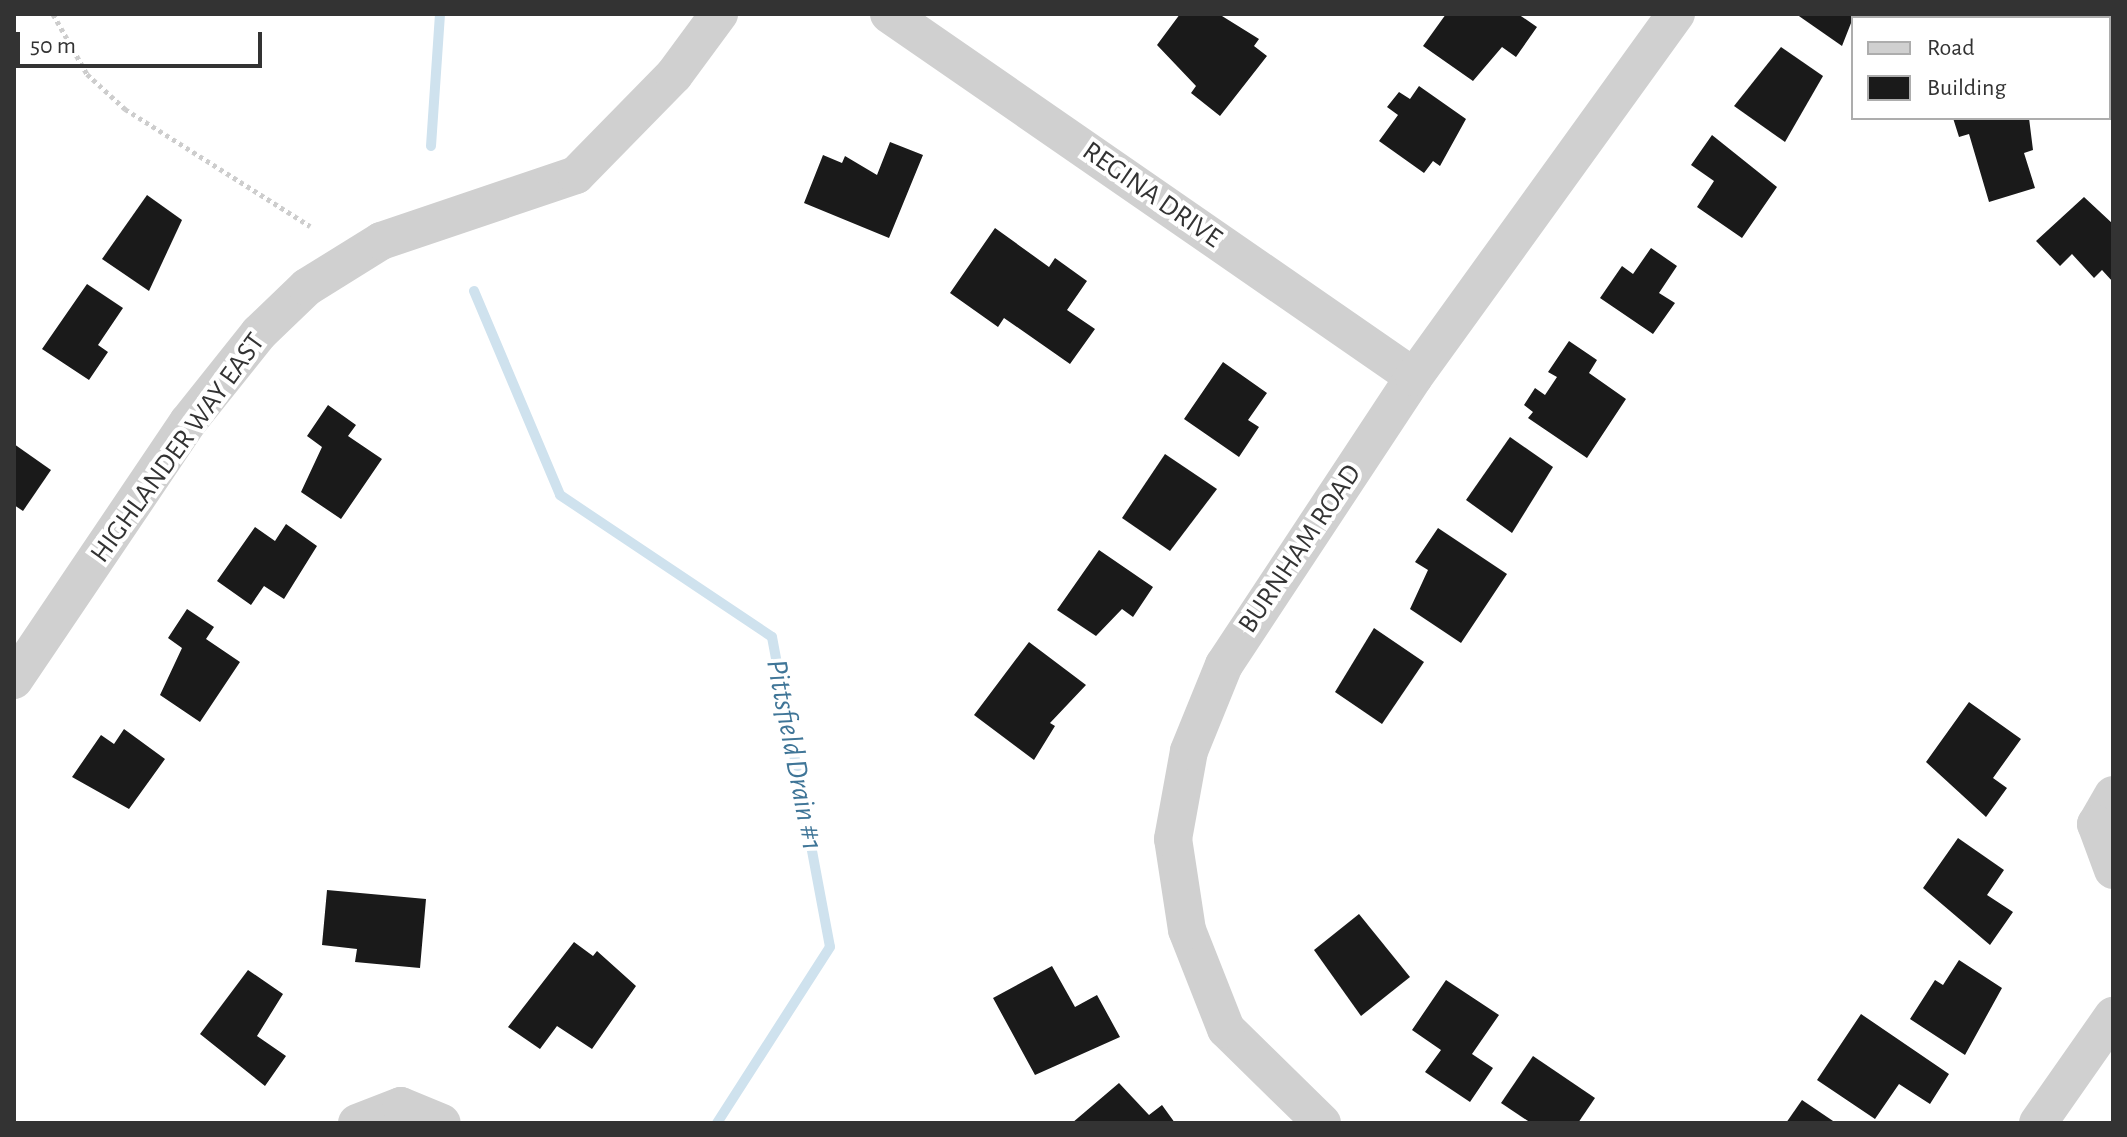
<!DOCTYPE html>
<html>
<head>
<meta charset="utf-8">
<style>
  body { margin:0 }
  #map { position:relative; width:2127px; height:1137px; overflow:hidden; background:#fff; font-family:"Alegreya Sans",sans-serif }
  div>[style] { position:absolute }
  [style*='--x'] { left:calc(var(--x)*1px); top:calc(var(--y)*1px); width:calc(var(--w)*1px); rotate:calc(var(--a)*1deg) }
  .stream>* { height:10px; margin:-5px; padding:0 5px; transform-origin:5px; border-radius:5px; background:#cfe2ee }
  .building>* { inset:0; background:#1a1a1a }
  .path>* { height:5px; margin-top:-2.5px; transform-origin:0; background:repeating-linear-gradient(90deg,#cdcdcd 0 4px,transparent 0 8px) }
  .minor>* { height:38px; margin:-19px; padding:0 19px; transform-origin:19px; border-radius:19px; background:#d0d0d0 }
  span { translate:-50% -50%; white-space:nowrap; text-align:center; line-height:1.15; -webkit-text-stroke:8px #fff; paint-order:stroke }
  .street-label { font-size:28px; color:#333 }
  .water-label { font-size:30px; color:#3f7597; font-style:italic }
  .frame { position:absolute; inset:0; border:16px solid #333; pointer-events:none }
  .legend { position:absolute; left:1851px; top:16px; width:260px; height:104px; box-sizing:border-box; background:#fff; border:2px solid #adadad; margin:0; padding:10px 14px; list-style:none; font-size:24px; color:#333 }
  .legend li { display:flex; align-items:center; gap:16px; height:40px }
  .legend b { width:40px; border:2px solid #adadad }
  .scale { position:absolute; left:16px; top:32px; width:246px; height:36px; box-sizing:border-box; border:4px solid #333; border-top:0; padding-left:10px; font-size:24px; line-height:28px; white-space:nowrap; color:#333; -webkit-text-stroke:6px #fff; paint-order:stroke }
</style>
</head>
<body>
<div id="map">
  <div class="stream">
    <div style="--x:431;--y:146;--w:132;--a:-86.1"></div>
    <div style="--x:474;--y:291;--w:221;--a:67.1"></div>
    <div style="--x:560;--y:495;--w:255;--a:33.8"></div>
    <div style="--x:772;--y:637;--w:315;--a:79.4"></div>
    <div style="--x:830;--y:947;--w:209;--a:122.7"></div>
  </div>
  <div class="building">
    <div style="clip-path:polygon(1180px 14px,1222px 16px,1259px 39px,1254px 46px,1267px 56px,1220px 116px,1191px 93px,1196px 86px,1157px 45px)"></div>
    <div style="clip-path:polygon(1446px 14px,1518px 14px,1537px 27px,1516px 57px,1502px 47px,1473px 81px,1423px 46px)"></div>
    <div style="clip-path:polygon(1796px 14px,1864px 14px,1853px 18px,1842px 46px)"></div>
    <div style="clip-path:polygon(2025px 14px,2096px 14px,2102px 18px,2031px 18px)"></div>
    <div style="clip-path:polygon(1781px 47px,1823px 76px,1785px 142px,1734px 106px)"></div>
    <div style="clip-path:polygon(1419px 86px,1466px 119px,1440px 166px,1433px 161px,1424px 173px,1379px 141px,1398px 115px,1387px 107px,1399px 92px,1410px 99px)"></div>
    <div style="clip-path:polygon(1953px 118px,2029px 118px,2033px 150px,2024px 153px,2035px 188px,1989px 202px,1969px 134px,1959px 137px)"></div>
    <div style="clip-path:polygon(1712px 135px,1777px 187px,1742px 238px,1697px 207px,1714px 181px,1691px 165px)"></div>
    <div style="clip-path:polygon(890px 142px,923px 155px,889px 238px,804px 203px,823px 155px,842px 163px,845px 156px,877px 175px)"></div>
    <div style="clip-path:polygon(147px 195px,182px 220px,149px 291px,102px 259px)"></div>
    <div style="clip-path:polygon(2084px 197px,2113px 224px,2113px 282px,2102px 270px,2094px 278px,2072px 254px,2060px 266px,2036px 241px)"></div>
    <div style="clip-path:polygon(995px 228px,1049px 267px,1055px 258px,1087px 281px,1067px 310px,1095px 329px,1070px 364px,1004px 318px,998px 327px,950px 293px)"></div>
    <div style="clip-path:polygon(1651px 248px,1677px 266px,1659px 293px,1675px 303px,1653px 334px,1600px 298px,1622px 266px,1633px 274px)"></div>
    <div style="clip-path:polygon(87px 284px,123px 308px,98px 345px,108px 352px,89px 380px,42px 349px)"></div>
    <div style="clip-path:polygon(1569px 341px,1597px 360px,1589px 373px,1626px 399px,1587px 458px,1528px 418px,1533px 412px,1524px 405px,1535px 388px,1545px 395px,1557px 377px,1548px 372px)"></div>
    <div style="clip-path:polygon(1223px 362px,1267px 393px,1248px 420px,1259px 427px,1239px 457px,1184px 419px)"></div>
    <div style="clip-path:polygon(328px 405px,356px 425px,348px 436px,382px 459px,341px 519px,301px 492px,322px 447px,307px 436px)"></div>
    <div style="clip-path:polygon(1510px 437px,1553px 467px,1512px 533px,1466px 500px)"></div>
    <div style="clip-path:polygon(14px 444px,51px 470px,23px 511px,14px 505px)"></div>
    <div style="clip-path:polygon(1165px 454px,1217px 489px,1170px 551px,1122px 518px)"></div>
    <div style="clip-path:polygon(286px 524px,317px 546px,284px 599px,264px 586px,251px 605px,217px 581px,255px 527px,275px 541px)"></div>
    <div style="clip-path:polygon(1438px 528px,1507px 574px,1461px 643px,1410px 609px,1428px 570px,1415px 562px)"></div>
    <div style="clip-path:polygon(1099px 550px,1153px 587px,1133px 617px,1122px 609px,1096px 636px,1057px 610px)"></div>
    <div style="clip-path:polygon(187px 609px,214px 627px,206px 639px,240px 662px,200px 722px,160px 695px,182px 648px,168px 638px)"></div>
    <div style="clip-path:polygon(1374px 628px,1424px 662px,1382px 724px,1335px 692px)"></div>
    <div style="clip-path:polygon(1029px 642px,1086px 685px,1050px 723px,1055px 726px,1034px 760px,974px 715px)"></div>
    <div style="clip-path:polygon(1969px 702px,2021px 739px,1993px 778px,2007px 788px,1986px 817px,1926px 762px)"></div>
    <div style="clip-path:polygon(124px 729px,165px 759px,129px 809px,72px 777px,101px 735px,114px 744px)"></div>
    <div style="clip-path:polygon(1958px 838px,2004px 870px,1987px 895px,2013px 912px,1990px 945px,1923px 888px)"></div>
    <div style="clip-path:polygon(327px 890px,426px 899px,420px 968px,355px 962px,357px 949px,322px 945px)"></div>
    <div style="clip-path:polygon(1359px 914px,1410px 977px,1361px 1016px,1314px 950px)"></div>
    <div style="clip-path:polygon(574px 942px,593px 956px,597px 951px,636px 986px,592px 1049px,557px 1026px,540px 1049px,508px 1027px)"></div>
    <div style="clip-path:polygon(1959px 960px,2002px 988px,1965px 1055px,1910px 1019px,1935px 980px,1943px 985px)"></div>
    <div style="clip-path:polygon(1052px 966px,1075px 1007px,1097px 995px,1120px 1037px,1035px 1075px,993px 998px)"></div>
    <div style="clip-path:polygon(248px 970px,283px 994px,257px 1036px,286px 1056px,265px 1086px,200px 1034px)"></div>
    <div style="clip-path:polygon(1446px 980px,1499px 1015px,1472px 1054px,1493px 1068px,1470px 1102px,1425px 1072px,1441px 1050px,1412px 1030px)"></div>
    <div style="clip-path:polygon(1861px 1014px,1949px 1074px,1930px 1104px,1899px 1084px,1875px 1119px,1817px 1080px)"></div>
    <div style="clip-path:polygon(1533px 1056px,1595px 1098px,1578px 1123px,1531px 1123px,1501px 1103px)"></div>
    <div style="clip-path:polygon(1119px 1083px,1149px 1115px,1162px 1105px,1175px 1123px,1072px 1123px)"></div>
    <div style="clip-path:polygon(1802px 1100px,1836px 1123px,1786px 1123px)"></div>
  </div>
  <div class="path">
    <div style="--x:53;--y:14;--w:69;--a:60.5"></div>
    <div style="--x:87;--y:74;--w:52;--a:42.6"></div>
    <div style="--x:125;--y:109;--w:219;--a:32.3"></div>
  </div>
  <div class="minor">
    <div style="--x:889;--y:14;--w:638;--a:34.66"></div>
    <div style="--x:14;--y:680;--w:311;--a:-56"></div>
    <div style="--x:188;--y:422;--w:114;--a:-51.4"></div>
    <div style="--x:259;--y:333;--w:66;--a:-43.8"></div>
    <div style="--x:307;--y:287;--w:87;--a:-31.9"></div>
    <div style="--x:381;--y:241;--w:206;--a:-18.7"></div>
    <div style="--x:576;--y:175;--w:140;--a:-45.6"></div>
    <div style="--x:674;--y:75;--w:76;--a:-53.6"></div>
    <div style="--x:2113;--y:795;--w:34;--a:120"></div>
    <div style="--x:2096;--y:824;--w:49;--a:69.7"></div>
    <div style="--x:357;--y:1123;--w:47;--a:-21.1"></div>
    <div style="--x:401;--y:1106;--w:44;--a:22.5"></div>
    <div style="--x:1322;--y:1123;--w:134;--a:-135.6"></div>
    <div style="--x:1226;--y:1029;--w:106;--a:-111.5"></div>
    <div style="--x:1187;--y:930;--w:92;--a:-98.7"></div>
    <div style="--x:1173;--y:839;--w:89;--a:-79.7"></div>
    <div style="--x:1189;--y:751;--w:93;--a:-67.9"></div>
    <div style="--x:1224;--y:665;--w:345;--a:-56.6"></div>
    <div style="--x:1414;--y:377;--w:448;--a:-54.2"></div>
    <div style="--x:2038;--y:1123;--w:131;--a:-55"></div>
  </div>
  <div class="street-label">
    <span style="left:1152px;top:195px;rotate:35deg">REGINA DRIVE</span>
    <span style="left:178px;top:448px;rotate:-54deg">HIGHLANDER WAY EAST</span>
    <span style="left:1300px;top:549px;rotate:-56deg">BURNHAM ROAD</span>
  </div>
  <div class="water-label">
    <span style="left:794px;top:755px;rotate:79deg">Pittsfield Drain #1</span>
  </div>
  <div class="frame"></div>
  <ul class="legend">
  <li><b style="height:10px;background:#d0d0d0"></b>Road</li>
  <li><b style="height:22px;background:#1a1a1a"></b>Building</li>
  </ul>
  <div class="scale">50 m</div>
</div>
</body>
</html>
